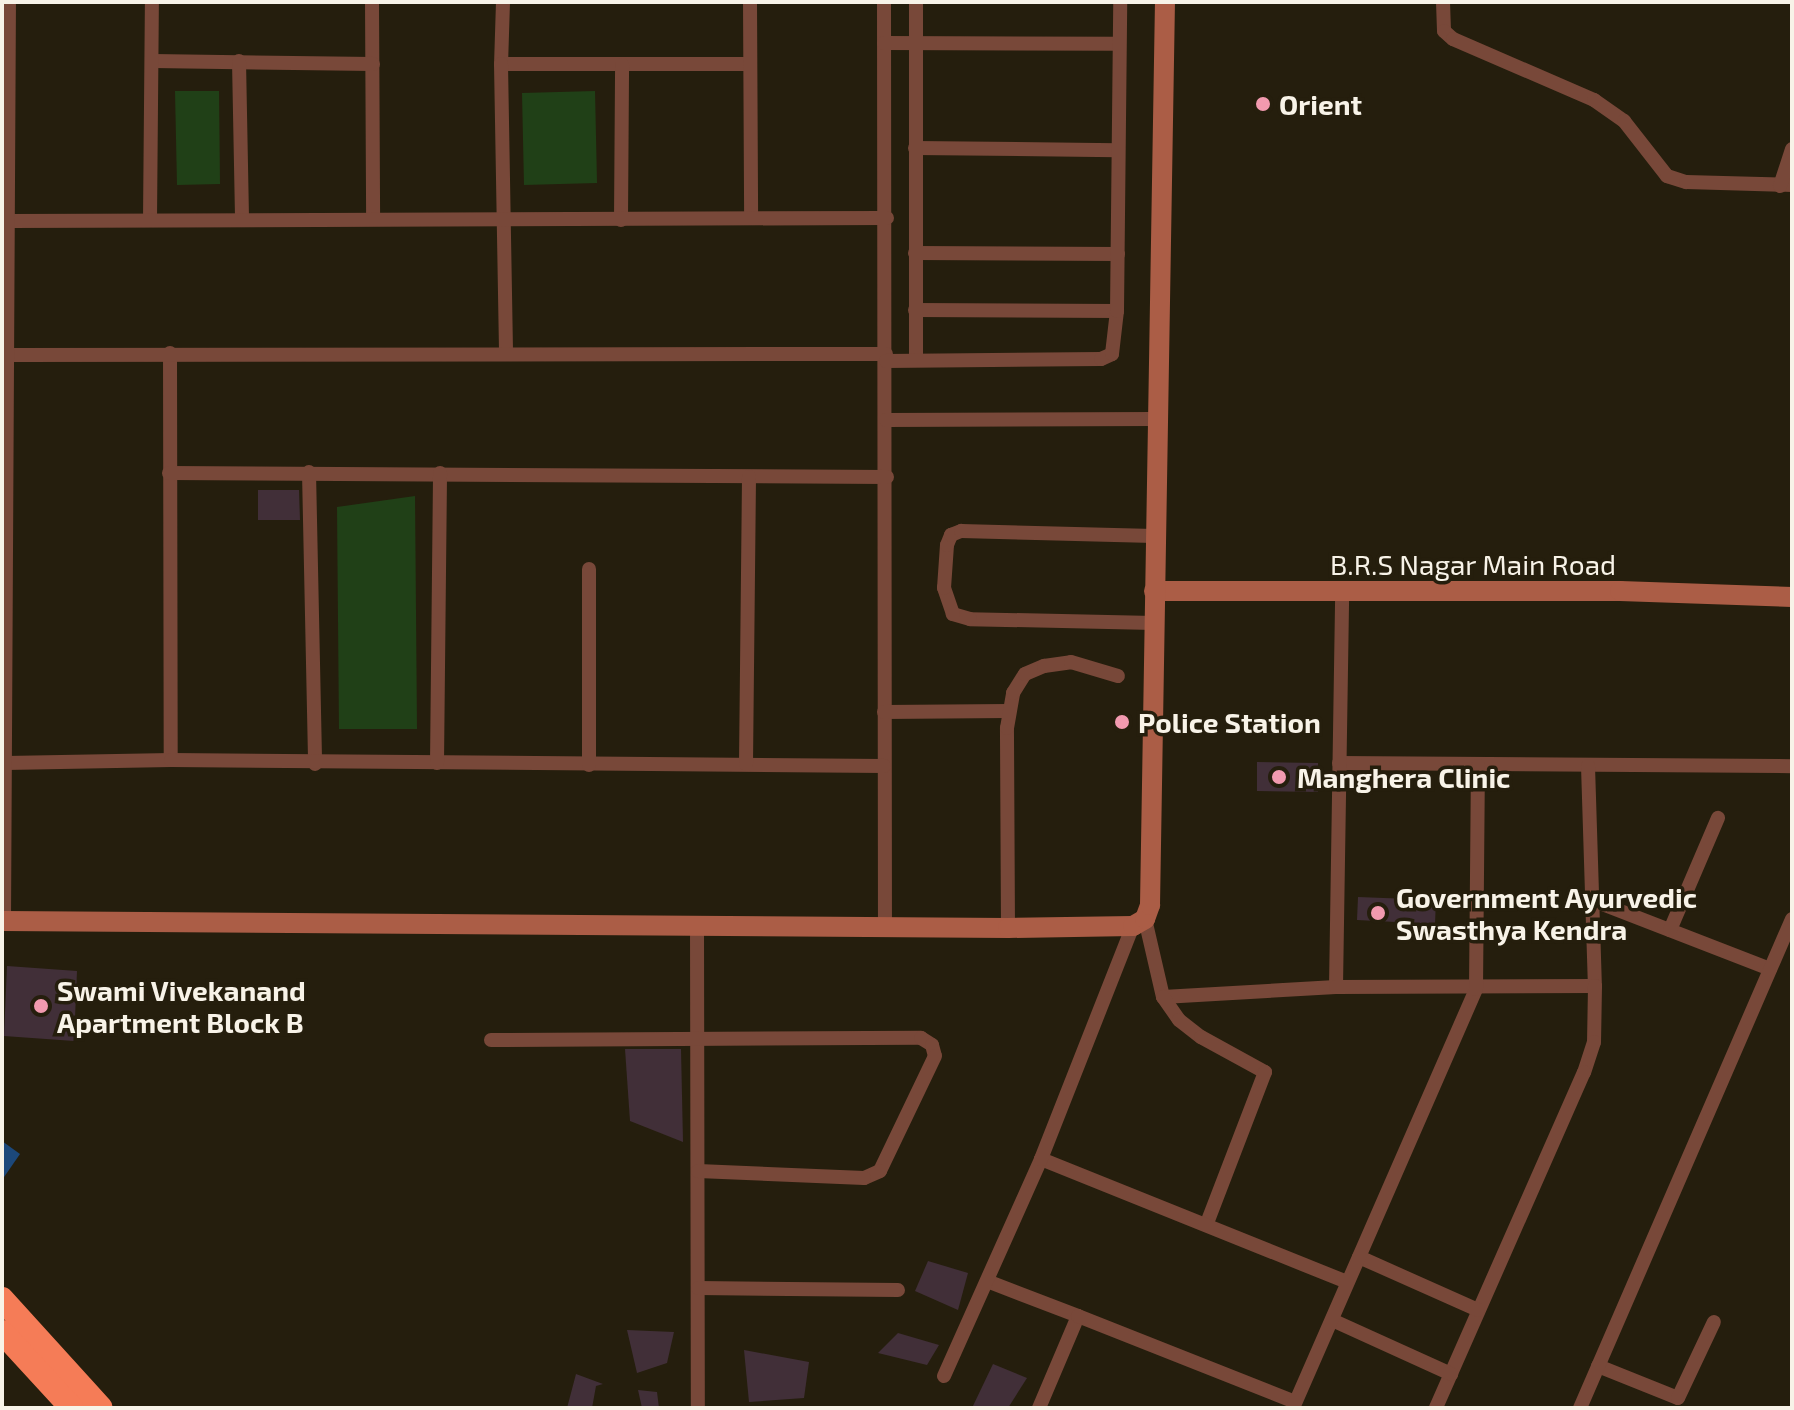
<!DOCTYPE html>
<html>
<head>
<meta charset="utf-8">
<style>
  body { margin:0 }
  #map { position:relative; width:1794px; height:1410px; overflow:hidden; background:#251e0d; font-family:"Exo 2",sans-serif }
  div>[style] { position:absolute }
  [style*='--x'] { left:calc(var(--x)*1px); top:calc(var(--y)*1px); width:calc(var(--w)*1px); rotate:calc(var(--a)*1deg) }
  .green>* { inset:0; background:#204017 }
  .water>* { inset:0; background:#1c487a }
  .building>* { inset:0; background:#412f38 }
  .street>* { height:14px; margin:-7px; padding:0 7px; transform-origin:7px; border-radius:7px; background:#784839 }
  .secondary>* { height:20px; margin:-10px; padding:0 10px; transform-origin:10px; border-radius:10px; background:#ab5d46 }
  .highway>* { height:24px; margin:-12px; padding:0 12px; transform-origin:12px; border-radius:12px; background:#f57c57 }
  .dots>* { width:22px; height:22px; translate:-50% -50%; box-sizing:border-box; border:4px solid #251e0d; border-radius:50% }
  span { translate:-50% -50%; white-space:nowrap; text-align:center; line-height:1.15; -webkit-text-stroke:7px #251e0d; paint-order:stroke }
  .poi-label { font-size:28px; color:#f8f3e8; font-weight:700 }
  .left { translate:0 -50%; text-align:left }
  .street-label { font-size:28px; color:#f8f3e8 }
  .frame { position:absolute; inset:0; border:4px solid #f8f3e8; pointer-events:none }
</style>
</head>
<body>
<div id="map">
  <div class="green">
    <div style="clip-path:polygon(175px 91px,219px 91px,220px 184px,177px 185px)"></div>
    <div style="clip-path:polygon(595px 91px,597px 183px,524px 185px,522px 93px)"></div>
    <div style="clip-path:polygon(415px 496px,417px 729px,339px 729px,337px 507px)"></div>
  </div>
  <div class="water">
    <div style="clip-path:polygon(2px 1141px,20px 1154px,2px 1180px)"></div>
  </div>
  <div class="building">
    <div style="clip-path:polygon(258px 490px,299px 490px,300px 520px,258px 520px)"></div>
    <div style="clip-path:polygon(1257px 762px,1318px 763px,1318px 792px,1257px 791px)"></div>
    <div style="clip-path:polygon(1358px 897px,1436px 900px,1435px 924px,1357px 920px)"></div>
    <div style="clip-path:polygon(7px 966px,77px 971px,74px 1041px,4px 1036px)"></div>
    <div style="clip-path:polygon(625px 1049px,681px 1049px,683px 1142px,630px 1121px)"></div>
    <div style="clip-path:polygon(928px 1261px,968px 1273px,958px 1310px,915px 1291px)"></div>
    <div style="clip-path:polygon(627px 1330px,674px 1332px,667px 1363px,637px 1373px)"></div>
    <div style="clip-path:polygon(898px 1333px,939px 1345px,927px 1365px,878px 1353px)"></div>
    <div style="clip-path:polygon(744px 1350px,809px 1362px,804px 1398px,749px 1402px)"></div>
    <div style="clip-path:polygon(993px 1364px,1027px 1378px,1008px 1408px,972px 1408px)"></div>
    <div style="clip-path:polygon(576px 1374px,603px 1384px,596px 1386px,592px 1408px,567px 1408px)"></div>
    <div style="clip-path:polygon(638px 1390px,657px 1392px,659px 1408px,642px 1408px)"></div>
  </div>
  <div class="street">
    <div style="--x:372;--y:2;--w:217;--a:89.7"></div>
    <div style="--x:503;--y:2;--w:62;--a:91.8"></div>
    <div style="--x:501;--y:64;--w:248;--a:0"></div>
    <div style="--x:750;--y:2;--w:216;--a:89.7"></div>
    <div style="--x:884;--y:2;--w:926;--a:89.94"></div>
    <div style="--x:1443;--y:2;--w:29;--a:88"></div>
    <div style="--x:1444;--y:31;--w:12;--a:42"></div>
    <div style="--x:1453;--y:39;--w:154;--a:23.4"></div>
    <div style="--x:1594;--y:100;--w:37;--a:35"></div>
    <div style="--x:1624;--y:121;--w:70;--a:52"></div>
    <div style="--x:1667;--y:176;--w:20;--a:18"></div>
    <div style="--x:1686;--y:182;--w:106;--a:1.6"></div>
    <div style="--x:884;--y:43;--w:235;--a:0.2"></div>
    <div style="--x:153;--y:61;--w:220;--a:0.8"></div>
    <div style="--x:239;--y:61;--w:158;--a:88.9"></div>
    <div style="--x:501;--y:64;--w:290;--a:89"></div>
    <div style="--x:915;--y:148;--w:203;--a:0.6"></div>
    <div style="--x:1780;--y:186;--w:39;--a:-72"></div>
    <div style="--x:150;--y:220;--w:218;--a:-89.5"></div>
    <div style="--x:621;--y:220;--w:155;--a:-89.6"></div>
    <div style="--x:10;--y:221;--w:877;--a:-0.2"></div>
    <div style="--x:915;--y:253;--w:203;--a:0.3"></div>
    <div style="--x:915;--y:310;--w:202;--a:0.3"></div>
    <div style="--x:170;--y:353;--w:407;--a:89.9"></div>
    <div style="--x:8;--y:355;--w:878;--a:-0.07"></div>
    <div style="--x:916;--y:360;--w:358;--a:-90"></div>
    <div style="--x:886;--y:361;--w:215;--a:-0.5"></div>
    <div style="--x:1101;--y:359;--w:12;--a:-24"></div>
    <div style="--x:1112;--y:354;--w:43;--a:-83.4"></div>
    <div style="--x:1117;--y:311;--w:309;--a:-89.4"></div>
    <div style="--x:886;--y:420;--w:269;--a:-0.2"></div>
    <div style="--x:309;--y:472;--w:292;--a:88.8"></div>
    <div style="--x:169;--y:473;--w:718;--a:0.32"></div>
    <div style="--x:1154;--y:623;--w:184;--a:-178.8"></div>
    <div style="--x:970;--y:619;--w:18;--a:-164"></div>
    <div style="--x:953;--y:614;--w:28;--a:-109"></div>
    <div style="--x:944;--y:588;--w:43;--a:-86"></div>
    <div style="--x:947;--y:545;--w:11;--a:-68"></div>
    <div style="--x:951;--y:535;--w:11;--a:-22"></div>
    <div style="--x:961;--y:531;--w:193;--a:1.5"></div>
    <div style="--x:884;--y:712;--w:124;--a:-0.5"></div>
    <div style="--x:6;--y:763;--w:165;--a:-1"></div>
    <div style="--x:171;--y:760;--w:713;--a:0.48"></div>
    <div style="--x:437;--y:763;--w:290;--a:-89.4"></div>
    <div style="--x:1339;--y:763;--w:453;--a:0.4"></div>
    <div style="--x:746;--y:764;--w:287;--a:-89.4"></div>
    <div style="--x:589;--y:765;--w:196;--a:-90"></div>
    <div style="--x:1588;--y:766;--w:220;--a:88.2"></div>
    <div style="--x:1592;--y:900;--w:191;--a:21.2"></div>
    <div style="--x:1145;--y:919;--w:80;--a:77"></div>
    <div style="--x:1163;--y:997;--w:173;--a:-3.3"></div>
    <div style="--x:1336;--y:987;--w:396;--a:-89.1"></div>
    <div style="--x:4;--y:921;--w:919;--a:-89.69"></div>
    <div style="--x:697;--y:924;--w:484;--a:89.9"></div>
    <div style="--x:1008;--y:928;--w:200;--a:-90.3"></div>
    <div style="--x:1007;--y:728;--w:36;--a:-80"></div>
    <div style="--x:1013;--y:693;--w:22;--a:-58"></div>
    <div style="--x:1025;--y:674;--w:21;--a:-23"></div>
    <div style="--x:1044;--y:666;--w:27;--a:-8"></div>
    <div style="--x:1071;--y:662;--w:49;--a:16.6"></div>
    <div style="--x:1670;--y:930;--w:122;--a:-66.8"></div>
    <div style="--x:1336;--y:987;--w:259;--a:-0.2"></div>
    <div style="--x:1595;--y:986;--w:56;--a:91"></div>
    <div style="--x:1594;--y:1042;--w:32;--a:108"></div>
    <div style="--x:1584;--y:1072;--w:367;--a:113.8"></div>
    <div style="--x:1163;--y:997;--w:28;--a:55"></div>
    <div style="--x:1179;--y:1020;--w:28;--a:38"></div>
    <div style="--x:1201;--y:1037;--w:73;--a:28.7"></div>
    <div style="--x:1265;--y:1072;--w:162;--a:111"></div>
    <div style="--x:491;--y:1040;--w:430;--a:-0.3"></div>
    <div style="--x:921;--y:1038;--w:13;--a:32"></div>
    <div style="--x:932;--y:1045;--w:11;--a:75"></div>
    <div style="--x:935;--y:1056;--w:127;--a:115.6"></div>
    <div style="--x:880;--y:1171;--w:17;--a:156"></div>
    <div style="--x:864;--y:1178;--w:166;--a:-177.6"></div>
    <div style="--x:1041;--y:1159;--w:330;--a:21.9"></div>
    <div style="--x:1359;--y:1257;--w:130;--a:24"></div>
    <div style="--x:987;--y:1281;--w:97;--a:21"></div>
    <div style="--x:698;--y:1288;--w:200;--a:0.6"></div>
    <div style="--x:1332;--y:1320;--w:131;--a:24.4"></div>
    <div style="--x:1598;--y:1366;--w:86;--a:21.8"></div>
    <div style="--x:1678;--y:1398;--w:84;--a:-64.7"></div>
    <div style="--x:944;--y:1376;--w:238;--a:-65.9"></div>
    <div style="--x:1041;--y:1159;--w:251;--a:-68.5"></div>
    <div style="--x:1039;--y:1408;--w:100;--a:-67"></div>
    <div style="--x:1078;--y:1316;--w:233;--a:21.6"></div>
    <div style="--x:1293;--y:1408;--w:457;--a:-66.4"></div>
    <div style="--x:1476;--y:989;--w:223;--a:-89.5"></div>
    <div style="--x:1580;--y:1408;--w:533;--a:-66.56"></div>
  </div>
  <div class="secondary">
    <div style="--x:1154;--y:591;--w:466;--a:0"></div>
    <div style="--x:1620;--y:591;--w:172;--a:2"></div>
    <div style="--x:2;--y:921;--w:1006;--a:0.4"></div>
    <div style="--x:1008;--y:928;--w:125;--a:-0.9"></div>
    <div style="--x:1133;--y:926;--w:14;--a:-30"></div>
    <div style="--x:1145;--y:919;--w:15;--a:-70"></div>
    <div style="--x:1150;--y:905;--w:903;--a:-89.05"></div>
  </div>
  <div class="highway">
    <div style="--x:2;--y:1299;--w:147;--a:47.8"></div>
    <div style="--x:2;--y:1332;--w:103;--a:47.4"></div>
  </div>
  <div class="dots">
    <div style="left:1263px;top:104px;background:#f29aaf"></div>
    <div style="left:1122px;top:722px;background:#f29aaf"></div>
    <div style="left:1279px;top:777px;background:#f29aaf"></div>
    <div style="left:1378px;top:913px;background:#f29aaf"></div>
    <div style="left:41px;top:1006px;background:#f29aaf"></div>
  </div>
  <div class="poi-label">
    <span class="left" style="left:1279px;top:104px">Orient</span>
    <span class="left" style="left:1138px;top:722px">Police Station</span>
    <span class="left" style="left:1297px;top:777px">Manghera Clinic</span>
    <span class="left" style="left:1396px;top:913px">Government Ayurvedic<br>Swasthya Kendra</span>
    <span class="left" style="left:57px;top:1006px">Swami Vivekanand<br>Apartment Block B</span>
  </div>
  <div class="street-label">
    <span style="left:1473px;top:564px">B.R.S Nagar Main Road</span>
  </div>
  <div class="frame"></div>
</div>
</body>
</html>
